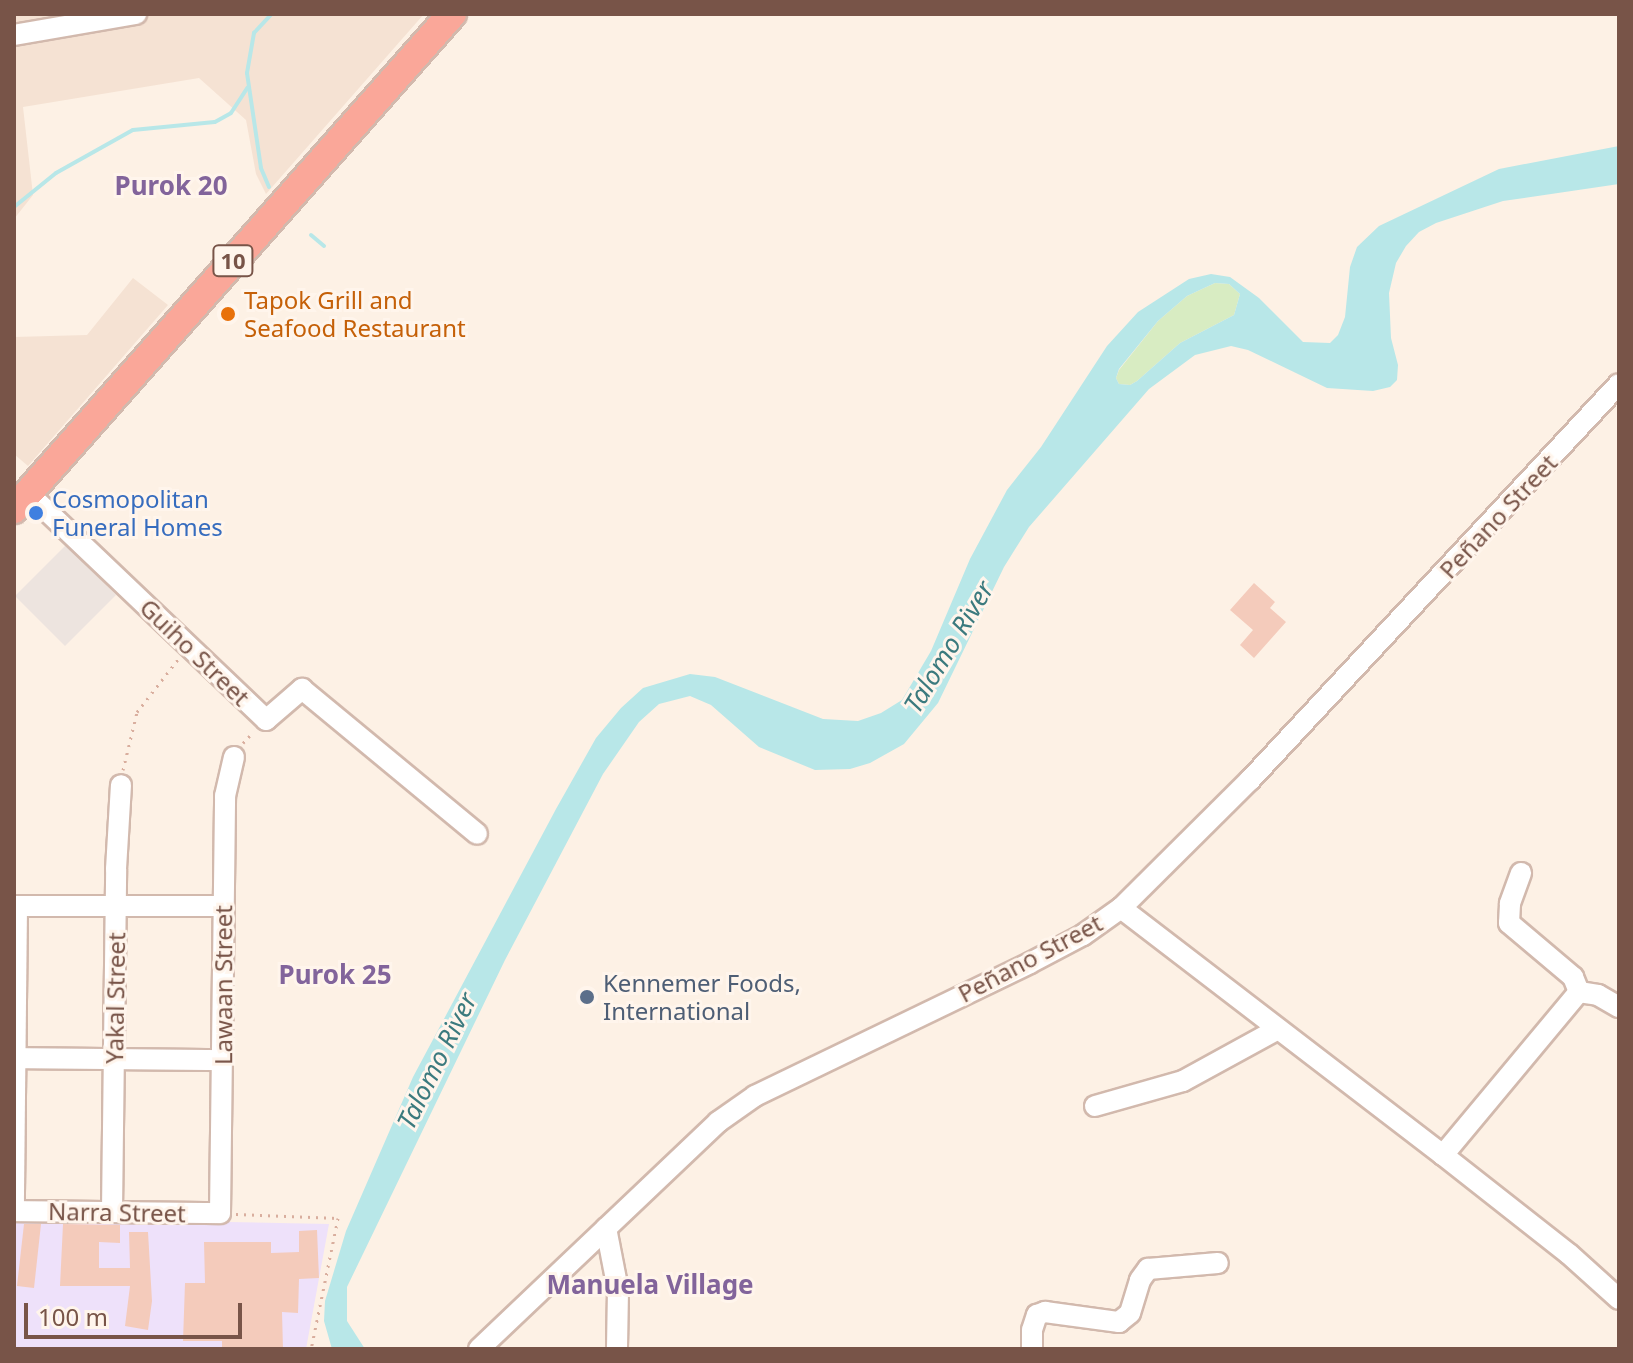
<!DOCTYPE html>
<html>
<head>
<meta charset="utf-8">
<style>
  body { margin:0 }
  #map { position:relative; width:1633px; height:1363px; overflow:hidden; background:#fdf1e5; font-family:"Noto Sans",sans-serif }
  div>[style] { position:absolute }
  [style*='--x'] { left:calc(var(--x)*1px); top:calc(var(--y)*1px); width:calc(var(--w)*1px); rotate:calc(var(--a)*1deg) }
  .residential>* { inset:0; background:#f5e2d3 }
  .industrial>* { inset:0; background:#ede4df }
  .education>* { inset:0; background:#eee1fa }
  .green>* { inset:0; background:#d8ecc2 }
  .water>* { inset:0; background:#b8e7e8 }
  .stream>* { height:4px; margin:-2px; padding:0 2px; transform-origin:2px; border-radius:2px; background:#b8e7e8 }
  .building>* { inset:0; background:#f4cbbb }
  .path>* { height:3px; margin-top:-1.5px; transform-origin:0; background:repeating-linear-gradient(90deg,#d9ae9e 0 2px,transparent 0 8px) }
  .roads { filter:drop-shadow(2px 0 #d2b9ad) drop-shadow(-2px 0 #d2b9ad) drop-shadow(0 2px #d2b9ad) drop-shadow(0 -2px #d2b9ad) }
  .minor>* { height:20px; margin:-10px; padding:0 10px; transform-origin:10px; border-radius:10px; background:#fff }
  .highway>* { height:28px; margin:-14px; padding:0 14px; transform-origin:14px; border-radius:14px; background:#faa799 }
  .dots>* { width:22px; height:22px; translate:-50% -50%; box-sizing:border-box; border:4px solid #fff5ec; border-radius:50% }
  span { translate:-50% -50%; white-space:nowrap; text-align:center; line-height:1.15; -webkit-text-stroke:6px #fff5ec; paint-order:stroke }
  .shield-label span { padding:2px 6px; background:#fff5ec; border:2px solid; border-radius:6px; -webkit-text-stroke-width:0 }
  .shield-label { font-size:22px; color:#785448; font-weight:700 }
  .food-label { font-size:24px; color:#c56008 }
  .left { translate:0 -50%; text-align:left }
  .shop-label { font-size:24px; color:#366cbe }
  .street-label { font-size:24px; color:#785448 }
  .service-label { font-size:24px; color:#4e5e75 }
  .neighbourhood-label { font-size:26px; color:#82649b; font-weight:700 }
  .water-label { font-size:26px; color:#3b7a7e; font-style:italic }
  .frame { position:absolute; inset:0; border:16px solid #785448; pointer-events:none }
  .scale { position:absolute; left:24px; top:1303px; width:218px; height:36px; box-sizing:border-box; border:4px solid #785448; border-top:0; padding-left:10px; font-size:24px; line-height:28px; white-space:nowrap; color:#785448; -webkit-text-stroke:6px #fff5ec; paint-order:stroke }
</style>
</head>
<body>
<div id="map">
  <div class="residential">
    <div style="clip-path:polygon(14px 14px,424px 14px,266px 194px,256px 174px,246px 120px,199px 78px,23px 107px,33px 195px,14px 219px)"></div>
    <div style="clip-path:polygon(133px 278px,168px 305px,28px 466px,14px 454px,14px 337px,87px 335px)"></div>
  </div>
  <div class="industrial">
    <div style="clip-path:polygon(66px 545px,116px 595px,65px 646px,15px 596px)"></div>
  </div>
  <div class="education">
    <div style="clip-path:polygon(14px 1218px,329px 1224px,306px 1349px,14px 1349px)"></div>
  </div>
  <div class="green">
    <div style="clip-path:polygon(1215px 283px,1229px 284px,1240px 294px,1234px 315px,1180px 343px,1137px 381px,1130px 385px,1119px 384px,1116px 378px,1119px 370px,1158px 321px,1187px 296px)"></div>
  </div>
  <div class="water">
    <div style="clip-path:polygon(evenodd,1619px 146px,1619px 184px,1503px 201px,1436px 223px,1419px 232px,1406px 246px,1396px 263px,1389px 293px,1391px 338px,1398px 365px,1397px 380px,1390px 387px,1373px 391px,1327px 388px,1248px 350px,1231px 346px,1195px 355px,1149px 389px,1029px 527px,1004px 567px,938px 703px,904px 744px,870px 763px,850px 769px,815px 770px,759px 747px,711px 705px,690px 696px,659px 704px,639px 722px,603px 774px,505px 960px,347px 1287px,347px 1321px,365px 1349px,332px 1349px,324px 1321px,325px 1301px,346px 1231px,413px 1077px,556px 809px,596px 738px,621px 708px,643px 688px,690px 674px,715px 677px,823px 719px,858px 721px,881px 713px,902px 700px,931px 651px,970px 559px,1007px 490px,1041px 447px,1107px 346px,1138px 312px,1189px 279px,1211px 274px,1230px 277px,1259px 298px,1303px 342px,1330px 343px,1338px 335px,1345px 317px,1350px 267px,1357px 247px,1379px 226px,1499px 169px,1619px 146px,1215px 283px,1229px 284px,1240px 294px,1234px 315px,1180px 343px,1137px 381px,1130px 385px,1119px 384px,1116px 378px,1119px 369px,1158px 321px,1187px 296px,1215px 283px)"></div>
  </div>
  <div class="stream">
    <div style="--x:269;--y:187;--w:21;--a:-113"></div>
    <div style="--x:261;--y:168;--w:96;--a:-98.4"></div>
    <div style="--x:247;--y:73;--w:41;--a:-80.1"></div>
    <div style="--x:254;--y:33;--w:26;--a:-47"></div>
    <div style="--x:14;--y:207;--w:54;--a:-39"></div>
    <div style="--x:56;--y:173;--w:88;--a:-29.2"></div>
    <div style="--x:133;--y:130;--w:82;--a:-5.6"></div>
    <div style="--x:215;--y:122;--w:18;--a:-29"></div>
    <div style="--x:231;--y:113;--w:30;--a:-57"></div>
    <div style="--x:311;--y:235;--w:17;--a:40"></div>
  </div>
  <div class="building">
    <div style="clip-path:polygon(1254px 583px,1275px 602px,1270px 608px,1286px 622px,1254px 658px,1240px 645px,1253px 630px,1230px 610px)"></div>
    <div style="clip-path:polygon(24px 1224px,41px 1224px,34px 1288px,17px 1286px)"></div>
    <div style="clip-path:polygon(63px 1224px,120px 1225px,120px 1243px,99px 1242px,99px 1268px,130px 1268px,129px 1232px,148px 1232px,152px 1301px,148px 1330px,125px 1326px,130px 1286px,60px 1286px)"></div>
    <div style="clip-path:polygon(317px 1230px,319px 1278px,299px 1279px,298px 1313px,282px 1312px,283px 1349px,222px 1349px,222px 1341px,183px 1341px,185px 1283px,205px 1283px,204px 1242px,271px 1242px,271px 1253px,299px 1252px,299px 1231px)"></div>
  </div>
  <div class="path">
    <div style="--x:243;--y:743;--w:16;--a:-47"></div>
    <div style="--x:123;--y:770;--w:60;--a:-76.4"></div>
    <div style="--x:137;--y:712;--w:68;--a:-52.1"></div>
    <div style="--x:236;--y:1214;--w:102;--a:2.2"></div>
    <div style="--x:338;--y:1218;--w:134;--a:101.6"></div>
  </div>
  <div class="roads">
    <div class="minor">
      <div style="--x:14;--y:35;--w:124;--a:-9.8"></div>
      <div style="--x:28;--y:493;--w:329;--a:43.6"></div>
      <div style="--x:266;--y:720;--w:48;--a:-40.7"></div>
      <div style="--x:302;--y:689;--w:227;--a:39.6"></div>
      <div style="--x:1521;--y:873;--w:33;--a:110"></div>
      <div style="--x:1510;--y:904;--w:19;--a:93"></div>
      <div style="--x:1509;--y:923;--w:84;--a:40.2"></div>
      <div style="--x:1573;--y:977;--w:16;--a:68"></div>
      <div style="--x:14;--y:906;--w:209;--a:0"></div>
      <div style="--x:17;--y:906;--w:305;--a:90.6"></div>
      <div style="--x:14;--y:1211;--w:206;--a:0.6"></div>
      <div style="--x:220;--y:1213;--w:417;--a:-89.3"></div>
      <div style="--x:225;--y:796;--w:40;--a:-77"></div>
      <div style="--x:1121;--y:908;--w:406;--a:37.5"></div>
      <div style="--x:1443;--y:1155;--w:160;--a:38.2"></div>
      <div style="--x:1569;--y:1254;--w:67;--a:42"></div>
      <div style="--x:1579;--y:992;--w:19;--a:9"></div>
      <div style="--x:1598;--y:995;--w:24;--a:30"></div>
      <div style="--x:14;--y:1058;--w:208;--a:0.6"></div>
      <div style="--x:1095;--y:1106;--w:91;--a:-15.9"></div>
      <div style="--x:1183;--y:1081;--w:108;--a:-28.7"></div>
      <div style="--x:1443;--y:1155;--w:212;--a:-50.2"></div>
      <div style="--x:112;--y:1211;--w:342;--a:-89.3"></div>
      <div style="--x:116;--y:869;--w:84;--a:-86.6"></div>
      <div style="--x:606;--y:1228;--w:63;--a:79"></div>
      <div style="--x:618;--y:1290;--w:59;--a:91"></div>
      <div style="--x:479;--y:1349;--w:330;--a:-43.5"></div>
      <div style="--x:718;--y:1122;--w:45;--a:-35.1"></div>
      <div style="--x:755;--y:1096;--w:305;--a:-25.8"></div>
      <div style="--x:1030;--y:963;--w:60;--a:-27.8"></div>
      <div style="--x:1083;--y:935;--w:47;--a:-35.4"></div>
      <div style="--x:1121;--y:908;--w:182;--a:-44.8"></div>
      <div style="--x:1250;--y:780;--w:541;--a:-47.02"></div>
      <div style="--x:1032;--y:1349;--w:19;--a:-90"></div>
      <div style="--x:1032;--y:1330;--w:16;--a:-72"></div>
      <div style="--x:1037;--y:1315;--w:9;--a:-21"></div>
      <div style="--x:1045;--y:1312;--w:75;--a:7.7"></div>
      <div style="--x:1119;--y:1322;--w:14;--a:-39"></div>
      <div style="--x:1130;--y:1313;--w:34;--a:-73"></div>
      <div style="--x:1140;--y:1280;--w:14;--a:-54"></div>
      <div style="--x:1148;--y:1269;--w:70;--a:-4.9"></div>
    </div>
    <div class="highway">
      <div style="--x:14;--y:509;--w:661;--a:-48.5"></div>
    </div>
  </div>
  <div class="dots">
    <div style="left:228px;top:314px;background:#e8710a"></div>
    <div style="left:36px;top:513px;background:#3f7fe0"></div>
    <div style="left:587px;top:997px;background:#5c6f8a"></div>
  </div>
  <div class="shield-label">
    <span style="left:233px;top:261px">10</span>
  </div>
  <div class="food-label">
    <span class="left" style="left:244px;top:314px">Tapok Grill and<br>Seafood Restaurant</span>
  </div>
  <div class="shop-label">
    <span class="left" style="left:52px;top:513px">Cosmopolitan<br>Funeral Homes</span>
  </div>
  <div class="street-label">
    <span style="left:1498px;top:516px;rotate:-47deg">Peñano Street</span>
    <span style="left:195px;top:652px;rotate:44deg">Guiho Street</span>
    <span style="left:1030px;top:958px;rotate:-28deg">Peñano Street</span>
    <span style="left:223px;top:985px;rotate:-90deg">Lawaan Street</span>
    <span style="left:115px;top:998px;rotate:-89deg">Yakal Street</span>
    <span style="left:117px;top:1212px;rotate:1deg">Narra Street</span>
  </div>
  <div class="service-label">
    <span class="left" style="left:603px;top:997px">Kennemer Foods,<br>International</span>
  </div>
  <div class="neighbourhood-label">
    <span style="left:171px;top:186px">Purok 20</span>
    <span style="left:335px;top:975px">Purok 25</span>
    <span style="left:650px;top:1285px">Manuela Village</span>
  </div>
  <div class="water-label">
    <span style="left:949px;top:647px;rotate:-59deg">Talomo River</span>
    <span style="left:437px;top:1061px;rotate:-64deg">Talomo River</span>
  </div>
  <div class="frame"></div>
  <div class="scale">100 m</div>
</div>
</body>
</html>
